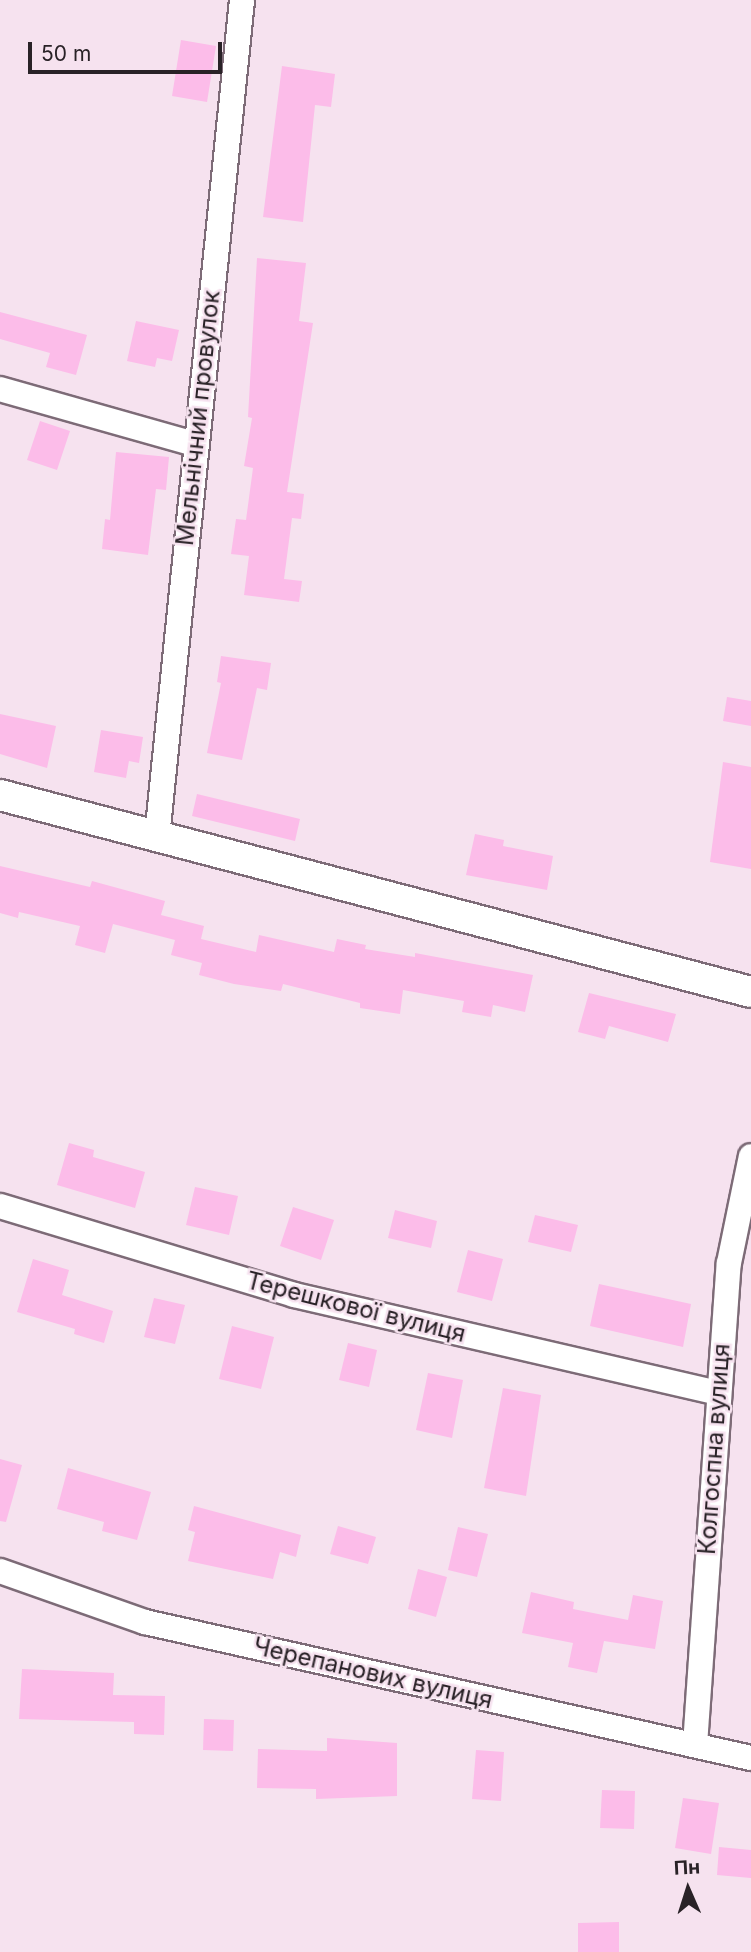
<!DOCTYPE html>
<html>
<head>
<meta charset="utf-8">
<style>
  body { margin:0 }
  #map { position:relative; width:751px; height:1952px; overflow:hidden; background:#f6e2ef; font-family:Inter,sans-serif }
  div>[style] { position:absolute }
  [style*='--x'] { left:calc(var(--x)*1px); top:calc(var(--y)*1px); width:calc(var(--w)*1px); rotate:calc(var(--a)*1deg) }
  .building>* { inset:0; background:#fcbce9 }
  .roads { filter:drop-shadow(2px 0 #7d6b77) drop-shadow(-2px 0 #7d6b77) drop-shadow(0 2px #7d6b77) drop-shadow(0 -2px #7d6b77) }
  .minor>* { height:24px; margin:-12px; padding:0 12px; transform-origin:12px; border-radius:12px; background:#fff }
  .tertiary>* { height:30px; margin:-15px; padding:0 15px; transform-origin:15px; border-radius:15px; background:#fff }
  span { translate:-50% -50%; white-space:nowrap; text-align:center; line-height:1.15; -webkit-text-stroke:5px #f6e2ef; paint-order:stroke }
  .street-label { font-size:24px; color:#292227 }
  .north { position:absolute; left:653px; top:1854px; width:70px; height:70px; -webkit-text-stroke:5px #f6e2ef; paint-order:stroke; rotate:357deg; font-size:19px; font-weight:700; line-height:28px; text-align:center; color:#292227 }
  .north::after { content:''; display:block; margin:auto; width:24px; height:32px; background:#292227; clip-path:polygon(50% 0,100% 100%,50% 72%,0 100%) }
  .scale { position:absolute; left:28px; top:42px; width:194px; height:32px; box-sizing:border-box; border:4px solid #292227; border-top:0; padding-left:9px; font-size:21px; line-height:24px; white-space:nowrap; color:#292227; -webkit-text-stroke:5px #f6e2ef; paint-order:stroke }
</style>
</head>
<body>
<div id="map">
  <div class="building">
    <div style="clip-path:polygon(181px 40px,216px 46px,207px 102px,172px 96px)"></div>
    <div style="clip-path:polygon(282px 66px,335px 74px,331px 107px,315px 105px,303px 222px,263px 217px)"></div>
    <div style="clip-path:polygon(257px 258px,306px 263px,299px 321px,313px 323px,287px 492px,304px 494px,301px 519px,292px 518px,284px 579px,302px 581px,299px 602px,244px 595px,249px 556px,231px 554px,236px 519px,246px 520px,253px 468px,244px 466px,252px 418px,248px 417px)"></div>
    <div style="clip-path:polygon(0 312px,87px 335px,76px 375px,46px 367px,50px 353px,0 339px)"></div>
    <div style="clip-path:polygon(136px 321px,179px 330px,172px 361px,157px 358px,155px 367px,127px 361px)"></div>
    <div style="clip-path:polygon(40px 421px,70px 431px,57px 470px,27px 460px)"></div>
    <div style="clip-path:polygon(116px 452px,169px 457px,166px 490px,156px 489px,148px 555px,102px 549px,105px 519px,110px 520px)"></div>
    <div style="clip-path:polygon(221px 656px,271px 663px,267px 690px,257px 688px,242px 760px,207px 753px,221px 683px,217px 682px)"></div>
    <div style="clip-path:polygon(727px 697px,751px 701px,751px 726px,723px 721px)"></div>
    <div style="clip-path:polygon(0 714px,56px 726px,47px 768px,0 754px)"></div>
    <div style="clip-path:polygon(101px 730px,143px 737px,139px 763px,129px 761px,126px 778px,94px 772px)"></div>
    <div style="clip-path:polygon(723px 762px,751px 767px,751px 869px,710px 862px)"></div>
    <div style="clip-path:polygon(197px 794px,300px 819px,295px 841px,192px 816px)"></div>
    <div style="clip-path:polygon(475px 834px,504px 840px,503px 846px,553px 856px,547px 890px,466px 875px)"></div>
    <div style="clip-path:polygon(0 866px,90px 887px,92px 881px,165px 901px,161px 915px,204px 926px,201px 939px,256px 952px,259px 935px,334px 952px,337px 939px,366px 945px,365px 949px,415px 957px,415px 953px,533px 975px,525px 1012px,493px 1005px,491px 1017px,462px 1012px,464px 1001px,403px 990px,400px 1014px,360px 1008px,360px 1003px,283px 984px,281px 991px,234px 984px,199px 975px,202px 963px,171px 955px,175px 940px,113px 924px,105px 953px,75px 945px,80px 926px,19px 912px,18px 918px,0 913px)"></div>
    <div style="clip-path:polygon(589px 993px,676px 1014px,668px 1042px,609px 1026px,605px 1039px,578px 1032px)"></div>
    <div style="clip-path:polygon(69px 1143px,94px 1150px,93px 1157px,145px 1172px,135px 1208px,57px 1185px)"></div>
    <div style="clip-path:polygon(195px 1187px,238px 1196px,229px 1235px,186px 1225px)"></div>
    <div style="clip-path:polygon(293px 1207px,334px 1220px,321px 1260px,280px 1246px)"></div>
    <div style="clip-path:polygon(395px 1210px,437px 1221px,431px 1248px,388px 1238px)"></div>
    <div style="clip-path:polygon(535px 1215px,578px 1225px,571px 1252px,528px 1242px)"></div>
    <div style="clip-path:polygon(468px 1250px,503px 1259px,492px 1301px,457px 1292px)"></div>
    <div style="clip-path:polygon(33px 1259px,69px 1270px,62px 1295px,113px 1311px,104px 1343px,74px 1334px,75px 1329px,17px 1312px)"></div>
    <div style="clip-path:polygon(599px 1284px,691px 1304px,683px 1347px,590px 1326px)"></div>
    <div style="clip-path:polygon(154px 1298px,185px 1305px,175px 1344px,144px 1337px)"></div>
    <div style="clip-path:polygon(232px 1326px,274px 1337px,261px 1389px,219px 1379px)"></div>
    <div style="clip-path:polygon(348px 1343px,377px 1350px,369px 1387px,339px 1380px)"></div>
    <div style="clip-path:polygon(428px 1373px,463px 1380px,452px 1438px,416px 1430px)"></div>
    <div style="clip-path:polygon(503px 1388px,541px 1395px,526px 1496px,484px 1488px)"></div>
    <div style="clip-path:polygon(0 1459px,22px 1465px,6px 1522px,0 1521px)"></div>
    <div style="clip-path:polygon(68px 1468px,151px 1492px,137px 1540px,102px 1531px,104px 1522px,57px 1509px)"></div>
    <div style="clip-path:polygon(194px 1506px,301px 1535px,296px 1557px,280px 1552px,273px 1579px,188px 1561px,195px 1532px,188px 1530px)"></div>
    <div style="clip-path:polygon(338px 1526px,376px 1537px,368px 1564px,330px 1554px)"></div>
    <div style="clip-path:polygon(458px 1527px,488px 1534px,477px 1577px,448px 1570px)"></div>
    <div style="clip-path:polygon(418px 1569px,447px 1577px,436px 1617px,408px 1609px)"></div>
    <div style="clip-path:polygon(531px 1592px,574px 1602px,573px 1609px,628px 1620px,633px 1595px,663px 1601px,655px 1649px,604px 1641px,597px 1673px,568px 1667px,573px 1643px,522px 1633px)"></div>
    <div style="clip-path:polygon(22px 1669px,114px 1673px,113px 1695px,165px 1696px,164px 1735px,134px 1734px,134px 1722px,19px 1719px)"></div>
    <div style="clip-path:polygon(204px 1719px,234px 1720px,233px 1751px,203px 1750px)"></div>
    <div style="clip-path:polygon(327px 1738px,397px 1743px,397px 1796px,316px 1799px,316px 1789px,257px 1788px,258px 1749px,327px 1751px)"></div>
    <div style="clip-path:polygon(476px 1750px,504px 1752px,501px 1801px,472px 1799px)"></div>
    <div style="clip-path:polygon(602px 1790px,635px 1791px,634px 1829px,600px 1828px)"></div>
    <div style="clip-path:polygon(683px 1798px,719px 1803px,711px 1854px,675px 1848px)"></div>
    <div style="clip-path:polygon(719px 1847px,751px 1850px,751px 1878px,717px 1875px)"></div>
    <div style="clip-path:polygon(619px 1922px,619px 1952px,578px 1952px,578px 1923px)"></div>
  </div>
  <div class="roads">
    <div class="minor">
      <div style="--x:0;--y:389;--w:202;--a:15.8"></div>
      <div style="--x:157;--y:837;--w:841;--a:-84.2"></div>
      <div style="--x:0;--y:1206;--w:307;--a:16.8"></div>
      <div style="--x:294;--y:1295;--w:434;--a:13"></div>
      <div style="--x:0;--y:1571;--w:154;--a:19.4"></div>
      <div style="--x:145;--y:1622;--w:621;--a:12.65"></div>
      <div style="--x:695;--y:1745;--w:483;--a:-86"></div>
      <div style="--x:729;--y:1263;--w:109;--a:-78.4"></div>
    </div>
    <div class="tertiary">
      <div style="--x:0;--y:795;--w:776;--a:14.7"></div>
    </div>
  </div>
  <div class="street-label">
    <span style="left:198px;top:418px;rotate:-84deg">Мельнiчний провулок</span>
    <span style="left:356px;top:1307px;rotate:14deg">Терешкової вулиця</span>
    <span style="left:714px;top:1449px;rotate:-86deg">Колгоспна вулиця</span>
    <span style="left:373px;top:1673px;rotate:13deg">Черепанових вулиця</span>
  </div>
  <div class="north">Пн</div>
  <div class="scale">50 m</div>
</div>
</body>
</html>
